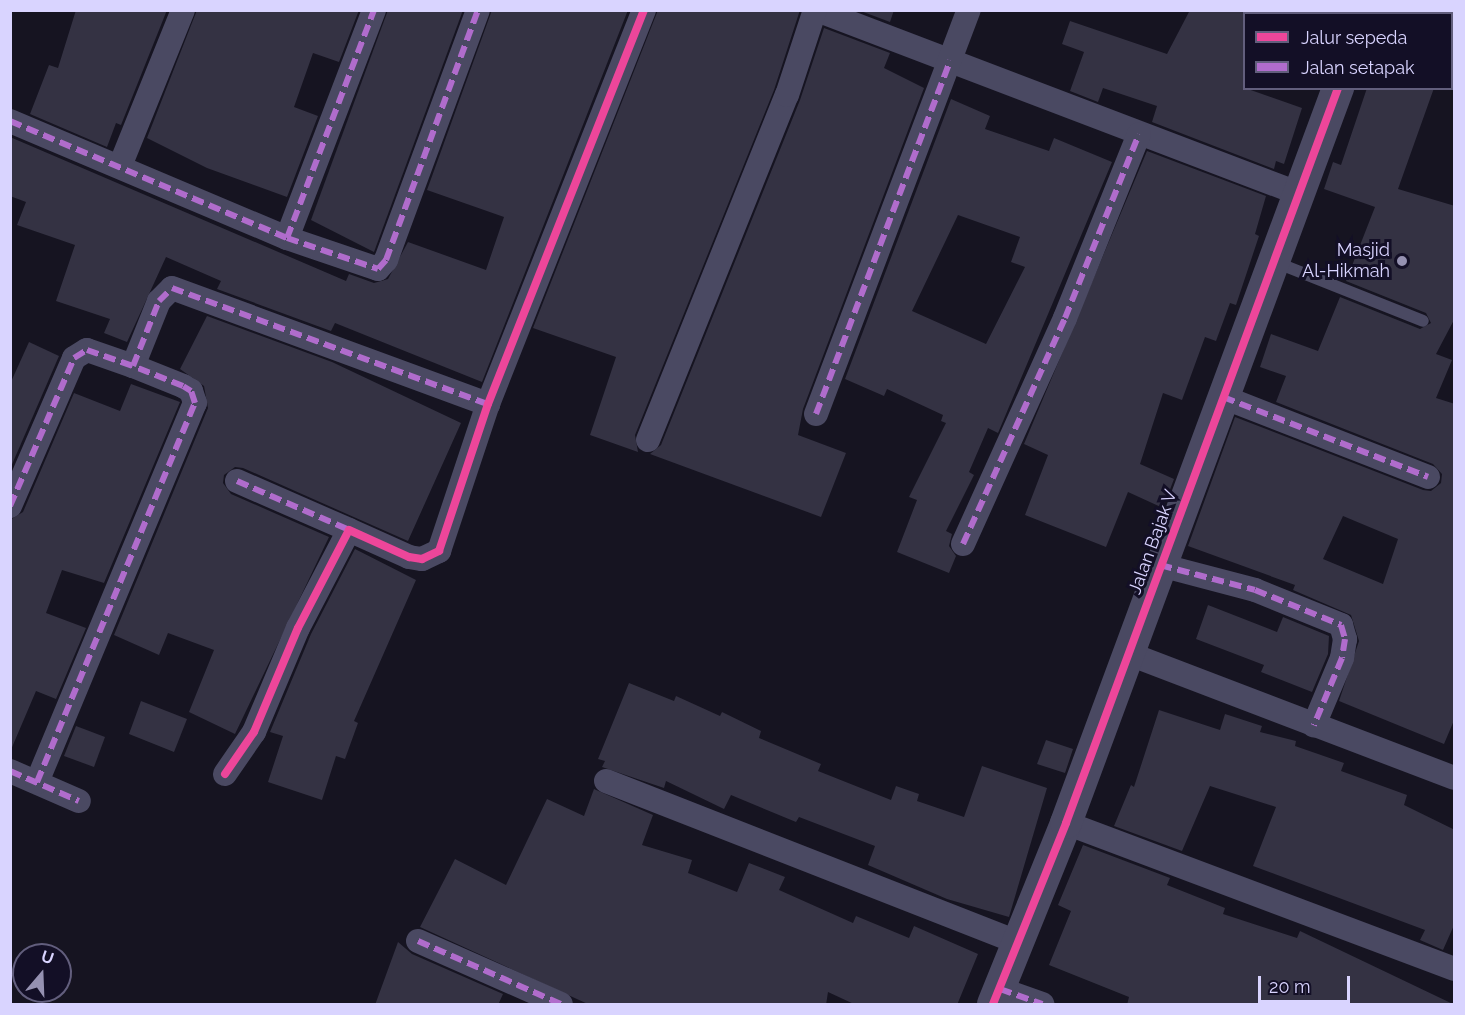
<!DOCTYPE html>
<html>
<head>
<meta charset="utf-8">
<style>
  body { margin:0 }
  #map { position:relative; width:1465px; height:1015px; overflow:hidden; background:#161421; font-family:Raleway,sans-serif }
  div>[style] { position:absolute }
  [style*='--x'] { left:calc(var(--x)*1px); top:calc(var(--y)*1px); width:calc(var(--w)*1px); rotate:calc(var(--a)*1deg) }
  .building>* { inset:0; background:#343243 }
  .service>* { height:12px; margin:-6px; padding:0 6px; transform-origin:6px; border-radius:6px; background:#4a4962 }
  .minor>* { height:24px; margin:-12px; padding:0 12px; transform-origin:12px; border-radius:12px; background:#4a4962 }
  .tertiary>* { height:32px; margin:-16px; padding:0 16px; transform-origin:16px; border-radius:16px; background:#4a4962 }
  .quiet>* { height:6px; margin-top:-3px; transform-origin:0; background:repeating-linear-gradient(90deg,#b06ccc 0 12px,transparent 0 18px) }
  .cycleway>* { height:8px; margin:-4px; padding:0 4px; transform-origin:4px; border-radius:4px; background:#ed469a }
  .dots>* { width:16px; height:16px; translate:-50% -50%; box-sizing:border-box; border:3px solid #130f26; border-radius:50% }
  span { translate:-50% -50%; white-space:nowrap; text-align:center; line-height:1.15; -webkit-text-stroke:6px #130f26; paint-order:stroke }
  .poi-label { font-size:18px; color:#d9d4ff }
  .right { translate:-100% -50%; text-align:right }
  .street-label { font-size:18px; color:#d9d4ff }
  .frame { position:absolute; inset:0; border:12px solid #d9d4ff; pointer-events:none }
  .legend { position:absolute; left:1243px; top:12px; width:210px; height:78px; box-sizing:border-box; background:#130f26; border:2px solid #625e7d; margin:0; padding:8px 10px; list-style:none; font-size:18px; color:#d9d4ff }
  .legend li { display:flex; align-items:center; gap:12px; height:30px }
  .legend b { width:30px; border:2px solid #625e7d }
  .north { position:absolute; left:12px; top:943px; width:60px; height:60px; box-sizing:border-box; background:#130f26; border:2px solid #625e7d; border-radius:50%; rotate:19deg; font-size:16px; font-weight:700; line-height:24px; text-align:center; color:#d9d4ff }
  .north::after { content:''; display:block; margin:auto; width:21px; height:27px; background:#9591b1; clip-path:polygon(50% 0,100% 100%,50% 72%,0 100%) }
  .scale { position:absolute; left:1258px; top:976px; width:92px; height:27px; box-sizing:border-box; border:3px solid #d9d4ff; border-top:0; padding-left:8px; font-size:18px; line-height:21px; white-space:nowrap; color:#d9d4ff; -webkit-text-stroke:4px #130f26; paint-order:stroke }
</style>
</head>
<body>
<div id="map">
  <div class="building">
    <div style="clip-path:polygon(76px 10px,167px 10px,121px 125px,116px 123px,107px 147px,30px 114px,49px 65px,58px 68px)"></div>
    <div style="clip-path:polygon(197px 10px,359px 10px,339px 62px,313px 53px,294px 107px,318px 116px,287px 197px,207px 168px,147px 138px)"></div>
    <div style="clip-path:polygon(388px 10px,463px 10px,374px 252px,311px 220px)"></div>
    <div style="clip-path:polygon(492px 10px,628px 10px,482px 382px,335px 323px,331px 331px,217px 289px,221px 281px,166px 257px,127px 342px,104px 333px,110px 319px,56px 301px,75px 245px,17px 225px,26px 202px,10px 196px,10px 137px,346px 281px,349px 274px,374px 283px,388px 279px,408px 242px,486px 270px,504px 217px,427px 190px)"></div>
    <div style="clip-path:polygon(658px 10px,800px 10px,774px 90px,635px 435px,638px 452px,590px 435px,616px 357px,533px 328px)"></div>
    <div style="clip-path:polygon(858px 10px,894px 10px,890px 22px)"></div>
    <div style="clip-path:polygon(1190px 10px,1245px 10px,1245px 88px,1302px 108px,1284px 164px,1276px 161px,1274px 169px,1152px 122px,1157px 106px,1103px 88px,1098px 102px,1070px 91px,1084px 52px,1062px 44px,1070px 21px,1167px 54px)"></div>
    <div style="clip-path:polygon(824px 28px,890px 53px,884px 68px,924px 88px,803px 409px,798px 435px,846px 453px,821px 517px,650px 454px,661px 445px,800px 100px)"></div>
    <div style="clip-path:polygon(evenodd,1367px 88px,1434px 88px,1398px 189px,1455px 206px,1455px 318px,1436px 354px,1452px 360px,1436px 398px,1455px 404px,1455px 718px,1444px 744px,1339px 701px,1359px 641px,1351px 615px,1293px 590px,1295px 585px,1188px 546px,1235px 417px,1423px 490px,1431px 491px,1441px 483px,1442px 474px,1433px 464px,1276px 402px,1286px 376px,1260px 367px,1271px 334px,1318px 351px,1340px 297px,1420px 329px,1431px 323px,1426px 313px,1346px 281px,1375px 207px,1324px 189px,1333px 162px,1341px 165px,1367px 88px,1343px 516px,1398px 539px,1383px 584px,1323px 559px,1343px 516px)"></div>
    <div style="clip-path:polygon(evenodd,951px 99px,990px 116px,985px 129px,1049px 151px,1054px 138px,1112px 162px,998px 433px,988px 428px,969px 472px,974px 475px,946px 531px,952px 534px,949px 546px,956px 556px,949px 573px,897px 552px,917px 500px,909px 497px,946px 423px,941px 421px,943px 415px,887px 389px,884px 396px,845px 379px,951px 99px,958px 215px,1020px 237px,1011px 262px,1025px 267px,986px 344px,912px 311px,958px 215px)"></div>
    <div style="clip-path:polygon(1147px 151px,1266px 196px,1255px 234px,1259px 236px,1236px 305px,1230px 303px,1216px 341px,1205px 337px,1182px 400px,1163px 393px,1140px 464px,1174px 479px,1163px 508px,1128px 492px,1106px 547px,1025px 515px,1048px 455px,1024px 444px)"></div>
    <div style="clip-path:polygon(207px 316px,332px 362px,461px 423px,408px 541px,243px 468px,235px 467px,224px 475px,223px 483px,231px 494px,329px 537px,235px 734px,189px 712px,214px 650px,168px 633px,159px 655px,114px 635px,208px 408px,204px 386px,180px 369px)"></div>
    <div style="clip-path:polygon(29px 342px,59px 356px,10px 469px,10px 384px)"></div>
    <div style="clip-path:polygon(131px 384px,180px 402px,104px 583px,62px 570px,46px 613px,86px 628px,56px 699px,36px 691px,10px 752px,10px 520px,23px 512px,74px 393px,120px 411px)"></div>
    <div style="clip-path:polygon(355px 549px,416px 580px,354px 721px,358px 723px,345px 759px,336px 756px,322px 800px,268px 782px,283px 736px,270px 732px,311px 634px)"></div>
    <div style="clip-path:polygon(1208px 605px,1277px 632px,1283px 617px,1329px 636px,1328px 654px,1312px 692px,1261px 672px,1264px 665px,1196px 639px)"></div>
    <div style="clip-path:polygon(629px 683px,674px 701px,676px 696px,720px 716px,722px 712px,761px 731px,759px 738px,821px 764px,818px 771px,891px 800px,896px 786px,919px 794px,917px 801px,964px 817px,982px 766px,1047px 788px,1009px 917px,947px 899px,868px 865px,875px 846px,799px 817px,796px 822px,731px 795px,724px 809px,666px 781px,664px 788px,602px 767px,605px 761px,598px 759px)"></div>
    <div style="clip-path:polygon(141px 701px,187px 719px,174px 752px,129px 734px)"></div>
    <div style="clip-path:polygon(1159px 710px,1220px 730px,1225px 714px,1262px 726px,1260px 732px,1296px 741px,1295px 746px,1344px 763px,1341px 771px,1407px 795px,1404px 805px,1455px 830px,1455px 923px,1443px 950px,1420px 940px,1425px 930px,1253px 866px,1276px 807px,1210px 786px,1182px 851px,1114px 826px,1131px 785px,1134px 787px)"></div>
    <div style="clip-path:polygon(76px 726px,105px 737px,94px 767px,64px 756px)"></div>
    <div style="clip-path:polygon(1046px 740px,1073px 749px,1065px 773px,1037px 764px)"></div>
    <div style="clip-path:polygon(594px 789px,653px 815px,642px 845px,692px 860px,688px 873px,737px 892px,749px 863px,785px 877px,779px 890px,853px 923px,856px 916px,909px 938px,914px 926px,978px 954px,957px 1005px,856px 1005px,828px 992px,826px 1005px,590px 1005px,420px 927px,455px 859px,506px 885px,547px 799px,584px 816px)"></div>
    <div style="clip-path:polygon(1083px 845px,1170px 878px,1167px 885px,1225px 908px,1223px 914px,1297px 938px,1300px 931px,1455px 1005px,1127px 1005px,1129px 997px,1049px 965px,1071px 911px,1058px 905px)"></div>
    <div style="clip-path:polygon(398px 942px,412px 954px,503px 994px,498px 1005px,375px 1005px)"></div>
  </div>
  <div class="service">
    <div style="--x:1275;--y:262;--w:159;--a:21.7"></div>
  </div>
  <div class="minor">
    <div style="--x:817;--y:10;--w:517;--a:20.85"></div>
    <div style="--x:1452;--y:75;--w:2;--a:27"></div>
    <div style="--x:10;--y:121;--w:301;--a:22.9"></div>
    <div style="--x:287;--y:238;--w:96;--a:18.8"></div>
    <div style="--x:378;--y:269;--w:12;--a:-48"></div>
    <div style="--x:386;--y:260;--w:266;--a:-69.8"></div>
    <div style="--x:120;--y:166;--w:168;--a:-68"></div>
    <div style="--x:287;--y:238;--w:244;--a:-69.1"></div>
    <div style="--x:1223;--y:397;--w:220;--a:21.3"></div>
    <div style="--x:816;--y:414;--w:432;--a:-69.3"></div>
    <div style="--x:648;--y:440;--w:372;--a:-68.1"></div>
    <div style="--x:787;--y:95;--w:89;--a:-71.8"></div>
    <div style="--x:237;--y:481;--w:122;--a:23.6"></div>
    <div style="--x:10;--y:506;--w:161;--a:-66.6"></div>
    <div style="--x:74;--y:358;--w:15;--a:-32"></div>
    <div style="--x:87;--y:350;--w:49;--a:19.2"></div>
    <div style="--x:133;--y:366;--w:70;--a:-68.2"></div>
    <div style="--x:159;--y:301;--w:18;--a:-45"></div>
    <div style="--x:172;--y:288;--w:337;--a:20.2"></div>
    <div style="--x:963;--y:544;--w:248;--a:-65.7"></div>
    <div style="--x:1065;--y:318;--w:198;--a:-68.1"></div>
    <div style="--x:1160;--y:565;--w:98;--a:14.7"></div>
    <div style="--x:1255;--y:590;--w:93;--a:22.1"></div>
    <div style="--x:1341;--y:625;--w:15;--a:74"></div>
    <div style="--x:1345;--y:639;--w:19;--a:99"></div>
    <div style="--x:1342;--y:658;--w:73;--a:112.7"></div>
    <div style="--x:1127;--y:653;--w:350;--a:20.9"></div>
    <div style="--x:10;--y:771;--w:75;--a:23.5"></div>
    <div style="--x:225;--y:774;--w:51;--a:-55.4"></div>
    <div style="--x:254;--y:732;--w:113;--a:-67.1"></div>
    <div style="--x:298;--y:628;--w:110;--a:-62.5"></div>
    <div style="--x:349;--y:530;--w:66;--a:24.2"></div>
    <div style="--x:409;--y:557;--w:13;--a:9"></div>
    <div style="--x:422;--y:559;--w:19;--a:-25"></div>
    <div style="--x:439;--y:551;--w:155;--a:-71.6"></div>
    <div style="--x:488;--y:404;--w:424;--a:-68.4"></div>
    <div style="--x:606;--y:781;--w:445;--a:21.4"></div>
    <div style="--x:37;--y:782;--w:411;--a:-67.4"></div>
    <div style="--x:195;--y:403;--w:13;--a:-108"></div>
    <div style="--x:191;--y:391;--w:9;--a:-148"></div>
    <div style="--x:183;--y:386;--w:54;--a:-158.2"></div>
    <div style="--x:1066;--y:823;--w:415;--a:20.6"></div>
    <div style="--x:418;--y:941;--w:156;--a:23.8"></div>
    <div style="--x:1000;--y:989;--w:45;--a:19.7"></div>
  </div>
  <div class="tertiary">
    <div style="--x:1365;--y:14;--w:4;--a:-76"></div>
    <div style="--x:993;--y:1004;--w:195;--a:-68"></div>
    <div style="--x:1066;--y:823;--w:784;--a:-69.69"></div>
  </div>
  <div class="quiet">
    <div style="--x:10;--y:121;--w:301;--a:22.9"></div>
    <div style="--x:287;--y:238;--w:96;--a:18.8"></div>
    <div style="--x:378;--y:269;--w:12;--a:-48"></div>
    <div style="--x:386;--y:260;--w:266;--a:-69.8"></div>
    <div style="--x:287;--y:238;--w:244;--a:-69.1"></div>
    <div style="--x:1223;--y:397;--w:220;--a:21.3"></div>
    <div style="--x:816;--y:414;--w:378;--a:-69.2"></div>
    <div style="--x:237;--y:481;--w:122;--a:23.6"></div>
    <div style="--x:10;--y:506;--w:161;--a:-66.6"></div>
    <div style="--x:74;--y:358;--w:15;--a:-32"></div>
    <div style="--x:87;--y:350;--w:49;--a:19.2"></div>
    <div style="--x:133;--y:366;--w:70;--a:-68.2"></div>
    <div style="--x:159;--y:301;--w:18;--a:-45"></div>
    <div style="--x:172;--y:288;--w:337;--a:20.2"></div>
    <div style="--x:963;--y:544;--w:248;--a:-65.7"></div>
    <div style="--x:1065;--y:318;--w:198;--a:-68.1"></div>
    <div style="--x:1160;--y:565;--w:98;--a:14.7"></div>
    <div style="--x:1255;--y:590;--w:93;--a:22.1"></div>
    <div style="--x:1341;--y:625;--w:15;--a:74"></div>
    <div style="--x:1345;--y:639;--w:19;--a:99"></div>
    <div style="--x:1342;--y:658;--w:73;--a:112.7"></div>
    <div style="--x:10;--y:771;--w:75;--a:23.5"></div>
    <div style="--x:37;--y:782;--w:411;--a:-67.4"></div>
    <div style="--x:195;--y:403;--w:13;--a:-108"></div>
    <div style="--x:191;--y:391;--w:9;--a:-148"></div>
    <div style="--x:183;--y:386;--w:54;--a:-158.2"></div>
    <div style="--x:418;--y:941;--w:156;--a:23.8"></div>
    <div style="--x:1000;--y:989;--w:45;--a:19.7"></div>
  </div>
  <div class="cycleway">
    <div style="--x:225;--y:774;--w:51;--a:-55.4"></div>
    <div style="--x:254;--y:732;--w:113;--a:-67.1"></div>
    <div style="--x:298;--y:628;--w:110;--a:-62.5"></div>
    <div style="--x:349;--y:530;--w:66;--a:24.2"></div>
    <div style="--x:409;--y:557;--w:13;--a:9"></div>
    <div style="--x:422;--y:559;--w:19;--a:-25"></div>
    <div style="--x:439;--y:551;--w:155;--a:-71.6"></div>
    <div style="--x:488;--y:404;--w:424;--a:-68.4"></div>
    <div style="--x:993;--y:1004;--w:195;--a:-68"></div>
    <div style="--x:1066;--y:823;--w:784;--a:-69.69"></div>
  </div>
  <div class="dots">
    <div style="left:1402px;top:261px;background:#9591b1"></div>
  </div>
  <div class="poi-label">
    <span class="right" style="left:1390px;top:261px">Masjid<br>Al-Hikmah</span>
  </div>
  <div class="street-label">
    <span style="left:1153px;top:542px;rotate:-70deg">Jalan Bajak V</span>
  </div>
  <div class="frame"></div>
  <ul class="legend">
  <li><b style="height:8px;background:#ed469a"></b>Jalur sepeda</li>
  <li><b style="height:8px;background:#b06ccc"></b>Jalan setapak</li>
  </ul>
  <div class="north">U</div>
  <div class="scale">20 m</div>
</div>
</body>
</html>
